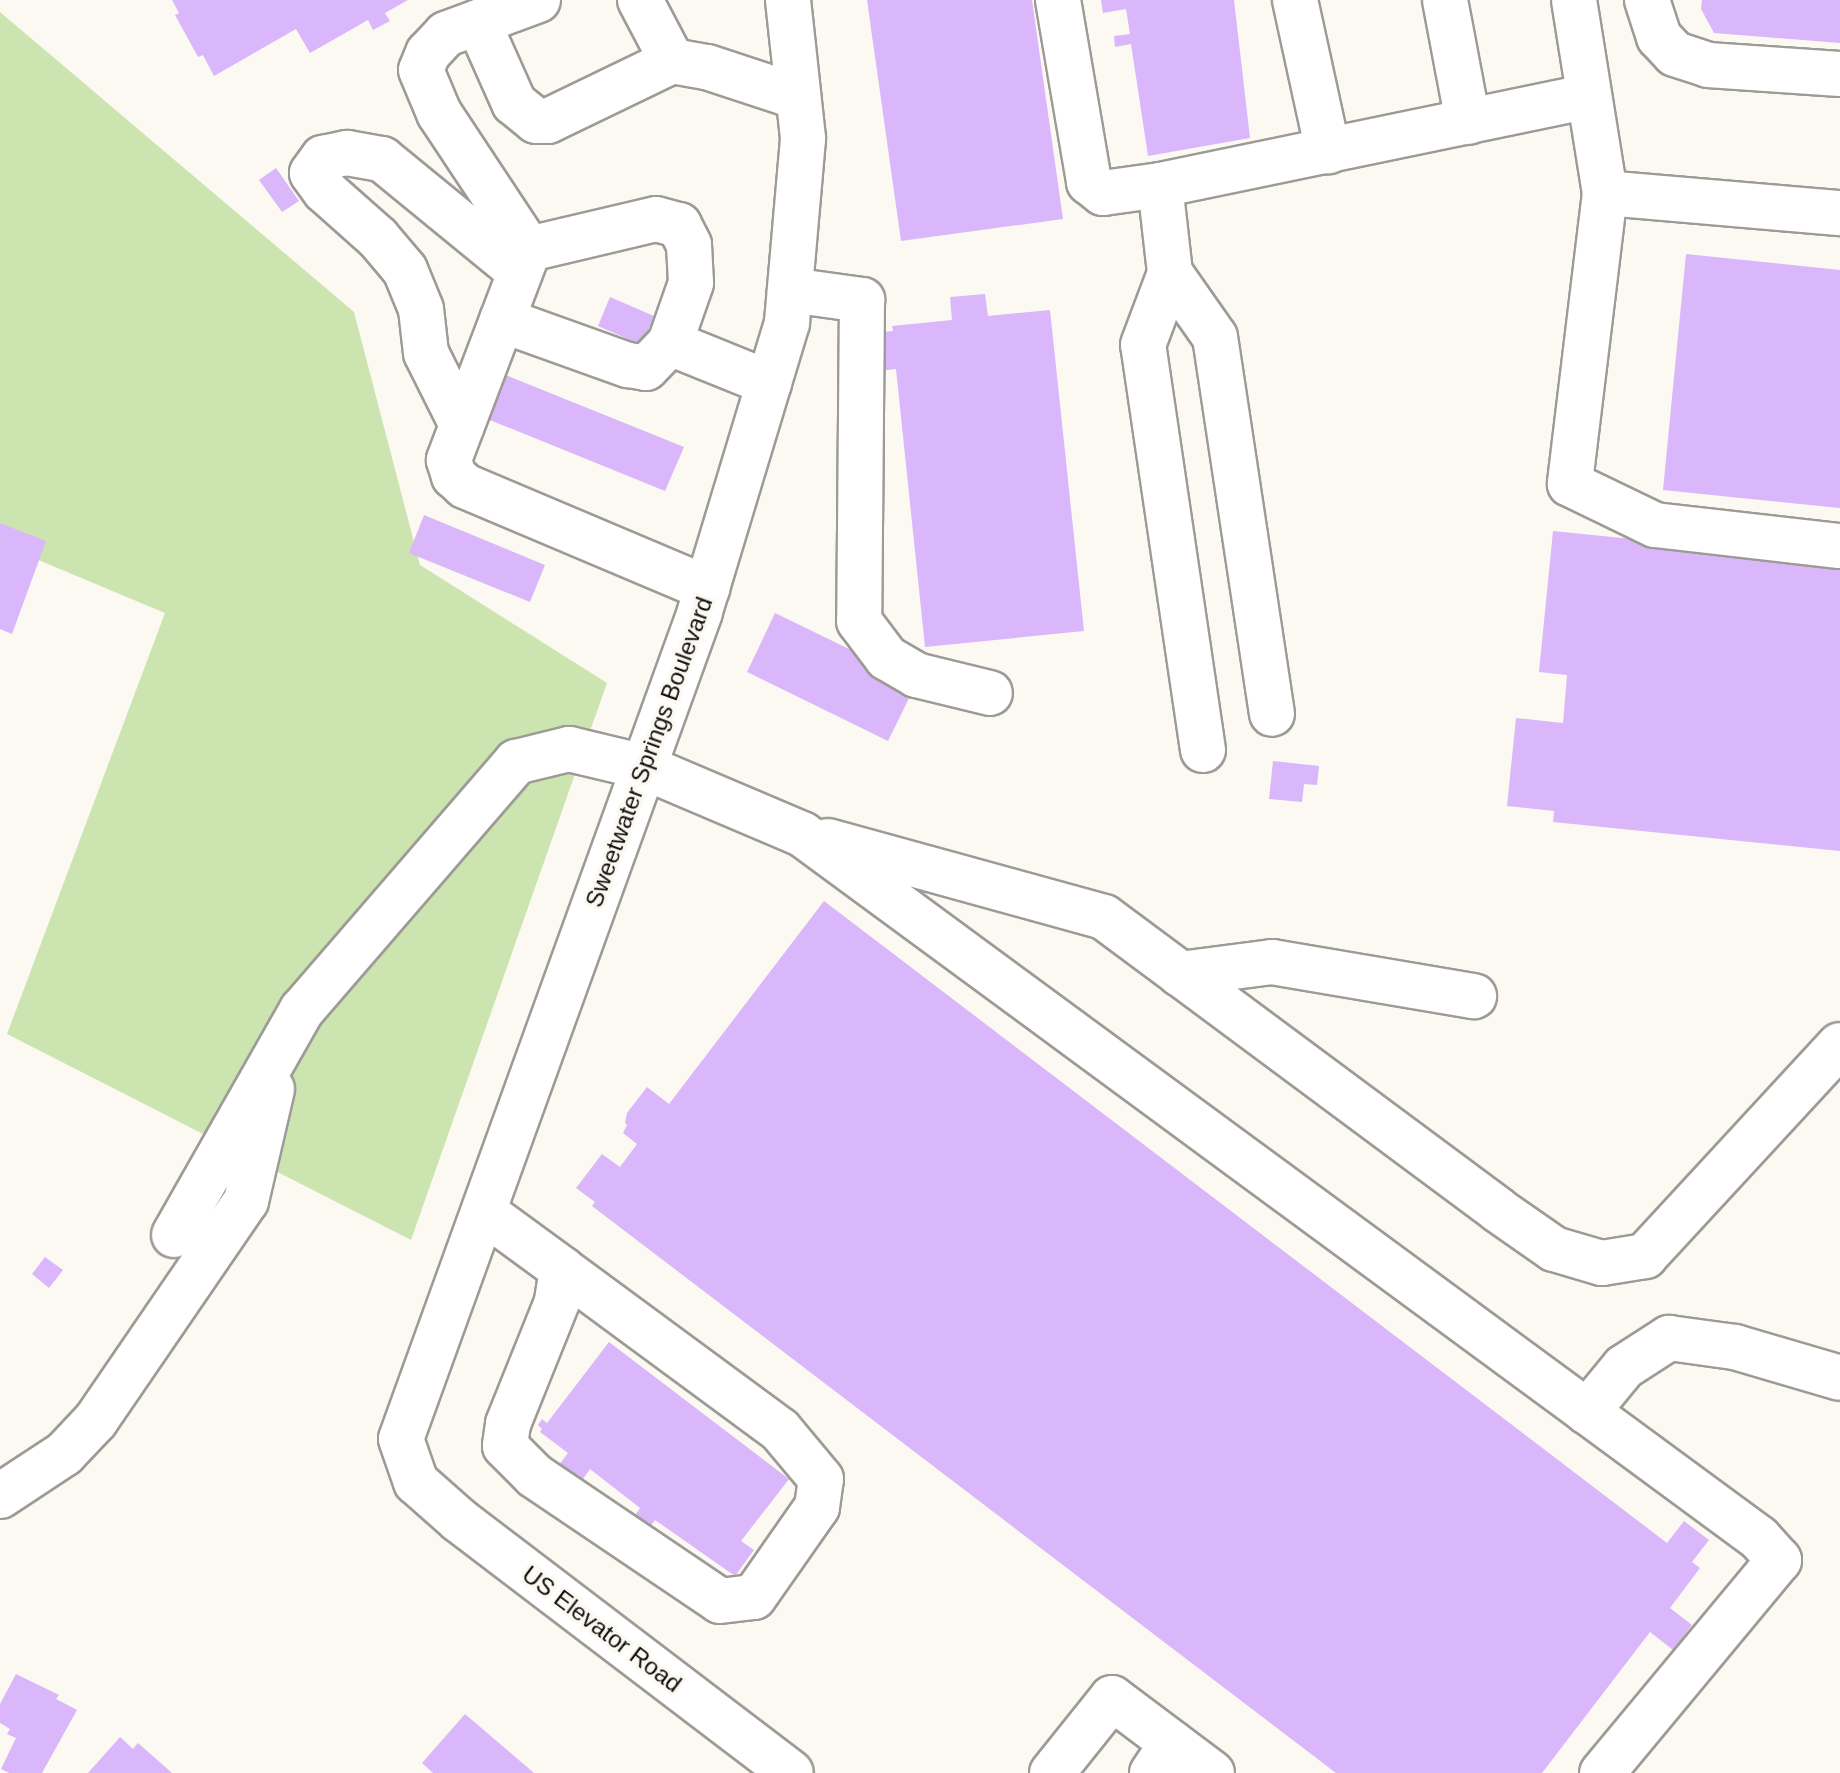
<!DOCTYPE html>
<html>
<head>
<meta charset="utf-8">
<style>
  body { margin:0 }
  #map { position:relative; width:1840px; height:1773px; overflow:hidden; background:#fbf9f2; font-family:Helvetica,sans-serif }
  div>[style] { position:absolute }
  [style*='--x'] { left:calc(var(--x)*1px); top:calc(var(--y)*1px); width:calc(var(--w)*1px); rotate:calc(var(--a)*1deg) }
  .green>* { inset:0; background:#cce5b0 }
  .building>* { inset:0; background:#d9b7fa }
  .roads { filter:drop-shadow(2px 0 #9d9b95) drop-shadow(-2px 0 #9d9b95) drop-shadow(0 2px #9d9b95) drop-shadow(0 -2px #9d9b95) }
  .minor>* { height:44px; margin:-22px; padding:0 22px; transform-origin:22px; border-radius:22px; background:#fff }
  span { translate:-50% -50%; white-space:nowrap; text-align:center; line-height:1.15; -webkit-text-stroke:7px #fbf9f2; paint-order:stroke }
  .street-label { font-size:24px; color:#0f0e0c }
</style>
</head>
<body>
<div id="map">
  <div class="green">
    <div style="clip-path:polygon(0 12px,354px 312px,420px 565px,607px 683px,411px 1240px,7px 1034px,165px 613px,0 544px)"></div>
  </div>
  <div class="building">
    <div style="clip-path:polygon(172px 0,408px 0,385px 13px,390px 21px,373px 30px,368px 20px,310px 53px,296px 29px,214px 76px,203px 55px,198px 57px,175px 15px,179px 13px)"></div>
    <div style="clip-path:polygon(867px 0,1032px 0,1063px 219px,901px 241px)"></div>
    <div style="clip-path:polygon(1101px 0,1234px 0,1250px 138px,1148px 156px,1131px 44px,1115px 47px,1114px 36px,1130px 34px,1126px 9px,1103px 13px)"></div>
    <div style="clip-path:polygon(1702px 0,1840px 0,1840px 43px,1714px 33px,1701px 9px)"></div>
    <div style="clip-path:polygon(276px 168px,299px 201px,282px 212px,259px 180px)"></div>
    <div style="clip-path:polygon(1686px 254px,1840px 270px,1840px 508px,1663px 490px)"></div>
    <div style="clip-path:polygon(985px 294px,988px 316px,1050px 310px,1084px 631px,925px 647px,896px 369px,871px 372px,867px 334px,893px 331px,892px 326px,952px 320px,950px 297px)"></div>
    <div style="clip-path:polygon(610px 297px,654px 316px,642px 345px,598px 326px)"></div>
    <div style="clip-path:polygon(503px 374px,684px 447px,665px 491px,485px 418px)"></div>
    <div style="clip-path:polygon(424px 515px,545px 565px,530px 602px,409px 553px)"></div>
    <div style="clip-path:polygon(0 523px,46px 541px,12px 634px,0 629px)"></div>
    <div style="clip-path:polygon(1553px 531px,1840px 560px,1840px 851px,1553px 822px,1554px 811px,1507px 806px,1516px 718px,1563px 723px,1567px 675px,1539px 672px)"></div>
    <div style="clip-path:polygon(775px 613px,917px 682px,888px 741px,747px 672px)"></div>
    <div style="clip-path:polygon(1273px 761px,1319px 766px,1317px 785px,1304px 784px,1302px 802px,1269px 799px)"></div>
    <div style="clip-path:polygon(824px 901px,1667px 1543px,1684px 1521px,1709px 1540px,1692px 1562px,1700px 1568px,1670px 1608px,1692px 1625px,1673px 1650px,1650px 1632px,1542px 1773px,1336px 1773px,592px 1206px,595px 1202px,576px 1188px,602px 1154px,620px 1167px,637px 1144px,623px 1133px,627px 1125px,625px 1123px,627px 1113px,647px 1087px,669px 1104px)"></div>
    <div style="clip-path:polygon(45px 1257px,63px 1270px,49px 1288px,32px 1274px)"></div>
    <div style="clip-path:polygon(609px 1342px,789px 1479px,741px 1541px,754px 1550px,735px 1576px,655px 1520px,647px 1531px,632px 1520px,640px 1508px,590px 1469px,578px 1486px,556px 1469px,568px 1453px,540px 1432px,542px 1429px,538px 1425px,542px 1419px,547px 1423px)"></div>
    <div style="clip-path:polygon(16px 1674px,59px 1695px,56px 1699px,77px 1710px,42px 1773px,9px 1773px,1px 1769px,16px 1738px,7px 1734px,10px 1729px,0 1723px,0 1704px)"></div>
    <div style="clip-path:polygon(465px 1714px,534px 1773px,433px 1773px,422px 1763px)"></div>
    <div style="clip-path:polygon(120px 1737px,133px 1749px,138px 1743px,172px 1773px,88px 1773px)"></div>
  </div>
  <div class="roads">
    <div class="minor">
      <div style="--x:538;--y:0;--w:98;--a:159.7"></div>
      <div style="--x:446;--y:34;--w:26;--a:133"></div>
      <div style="--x:428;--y:53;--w:18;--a:112"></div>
      <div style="--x:421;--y:70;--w:47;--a:67.3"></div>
      <div style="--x:439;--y:113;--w:163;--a:56.5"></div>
      <div style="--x:529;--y:249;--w:226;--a:110.8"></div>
      <div style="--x:449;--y:460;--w:17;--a:73"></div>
      <div style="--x:454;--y:476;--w:15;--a:42"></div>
      <div style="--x:465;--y:486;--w:263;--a:22.9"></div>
      <div style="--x:640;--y:0;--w:69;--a:62.3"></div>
      <div style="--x:672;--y:61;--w:36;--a:10"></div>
      <div style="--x:707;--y:67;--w:96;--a:18.2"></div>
      <div style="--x:788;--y:0;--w:140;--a:83.8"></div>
      <div style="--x:803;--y:139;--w:185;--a:95"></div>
      <div style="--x:787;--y:323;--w:302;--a:106.8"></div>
      <div style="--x:700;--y:612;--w:879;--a:109.88"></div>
      <div style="--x:401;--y:1439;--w:46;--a:70.8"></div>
      <div style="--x:416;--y:1482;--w:57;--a:41.5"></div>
      <div style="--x:459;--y:1520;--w:417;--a:37.3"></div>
      <div style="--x:1058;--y:0;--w:185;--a:80.3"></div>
      <div style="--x:1089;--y:182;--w:18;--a:38"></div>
      <div style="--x:1103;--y:193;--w:58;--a:-8"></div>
      <div style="--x:1160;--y:185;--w:89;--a:83.5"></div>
      <div style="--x:1295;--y:0;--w:155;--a:77.7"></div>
      <div style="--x:1445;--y:0;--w:124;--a:79.3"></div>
      <div style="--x:1574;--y:0;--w:195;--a:80.9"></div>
      <div style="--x:1605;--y:193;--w:293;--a:96.9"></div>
      <div style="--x:1570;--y:484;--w:94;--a:25.8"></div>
      <div style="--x:1655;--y:525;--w:186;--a:6.5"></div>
      <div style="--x:1647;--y:0;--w:39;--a:72"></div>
      <div style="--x:1659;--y:37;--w:23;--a:47"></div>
      <div style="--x:1675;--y:54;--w:35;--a:18"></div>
      <div style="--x:1708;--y:65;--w:132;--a:3.9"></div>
      <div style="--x:478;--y:22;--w:89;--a:66"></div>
      <div style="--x:514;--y:103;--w:28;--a:39"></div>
      <div style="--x:536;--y:121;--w:12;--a:0"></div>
      <div style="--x:548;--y:121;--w:138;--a:-25.8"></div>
      <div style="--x:1160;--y:185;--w:438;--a:-11.7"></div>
      <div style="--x:1605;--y:193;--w:236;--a:4.9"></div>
      <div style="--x:529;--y:249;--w:130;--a:-13.3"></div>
      <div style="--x:656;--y:219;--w:24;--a:15"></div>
      <div style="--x:679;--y:225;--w:22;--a:63"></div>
      <div style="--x:689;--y:245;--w:38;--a:87"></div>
      <div style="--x:691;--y:283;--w:64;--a:109.3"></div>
      <div style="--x:670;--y:343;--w:107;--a:22"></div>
      <div style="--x:790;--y:290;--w:73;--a:7.9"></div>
      <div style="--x:862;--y:300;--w:321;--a:90.5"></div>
      <div style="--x:859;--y:621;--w:46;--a:52.9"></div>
      <div style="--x:887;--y:658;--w:34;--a:30"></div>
      <div style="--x:916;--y:675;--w:76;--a:13.7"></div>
      <div style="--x:502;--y:320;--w:134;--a:19.7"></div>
      <div style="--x:628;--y:365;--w:18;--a:9"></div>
      <div style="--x:646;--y:368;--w:35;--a:-46"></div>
      <div style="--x:462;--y:425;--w:80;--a:-116.6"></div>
      <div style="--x:426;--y:353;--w:44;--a:-96.5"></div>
      <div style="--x:421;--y:309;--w:42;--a:-112.3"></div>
      <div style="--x:405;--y:270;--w:42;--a:-130.2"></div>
      <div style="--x:378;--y:238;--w:71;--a:-138.4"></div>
      <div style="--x:325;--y:191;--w:22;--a:-126"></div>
      <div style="--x:312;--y:173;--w:19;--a:-54"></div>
      <div style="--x:323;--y:158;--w:25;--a:-12"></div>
      <div style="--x:347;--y:153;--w:36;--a:10"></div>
      <div style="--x:382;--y:159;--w:178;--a:39.3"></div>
      <div style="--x:1203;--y:750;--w:409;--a:-98.4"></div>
      <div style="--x:1143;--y:345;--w:77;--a:-69.4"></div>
      <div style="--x:1170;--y:273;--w:78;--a:54.9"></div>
      <div style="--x:1215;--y:337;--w:381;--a:81.4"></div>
      <div style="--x:828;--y:841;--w:286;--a:15.4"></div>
      <div style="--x:1104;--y:917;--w:491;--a:36.6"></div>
      <div style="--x:1498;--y:1210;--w:68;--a:34.9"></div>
      <div style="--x:1554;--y:1249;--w:50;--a:16.3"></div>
      <div style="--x:1602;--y:1263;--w:44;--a:-9.2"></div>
      <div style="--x:1645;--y:1256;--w:287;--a:-47.3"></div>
      <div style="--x:1180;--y:974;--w:93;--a:-7.4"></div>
      <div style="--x:1272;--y:962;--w:205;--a:9.6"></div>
      <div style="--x:484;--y:1212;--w:97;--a:36.2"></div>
      <div style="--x:562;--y:1269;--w:33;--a:99"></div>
      <div style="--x:557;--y:1302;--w:131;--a:111.9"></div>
      <div style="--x:508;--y:1424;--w:22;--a:98"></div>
      <div style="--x:505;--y:1446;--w:42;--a:45"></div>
      <div style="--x:535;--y:1476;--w:223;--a:34"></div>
      <div style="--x:720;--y:1601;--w:34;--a:-7"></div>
      <div style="--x:754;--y:1597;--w:110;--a:-55"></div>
      <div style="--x:817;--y:1507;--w:28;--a:-82"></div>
      <div style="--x:821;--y:1479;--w:64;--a:-129.9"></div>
      <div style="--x:780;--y:1430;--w:271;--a:-143.6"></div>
      <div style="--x:174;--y:1235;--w:259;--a:-60.4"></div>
      <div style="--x:302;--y:1010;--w:328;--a:-49.2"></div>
      <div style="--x:516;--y:762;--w:55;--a:-13.8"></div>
      <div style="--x:569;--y:749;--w:77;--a:13.5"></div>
      <div style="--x:644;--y:767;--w:172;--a:23"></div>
      <div style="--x:802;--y:834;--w:1188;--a:36.34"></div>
      <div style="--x:1759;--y:1538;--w:30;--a:48"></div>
      <div style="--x:1779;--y:1560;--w:277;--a:129.7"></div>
      <div style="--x:1587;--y:1412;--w:58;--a:-50.6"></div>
      <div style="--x:1624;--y:1367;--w:54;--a:-32.8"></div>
      <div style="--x:1669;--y:1338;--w:67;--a:7.8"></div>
      <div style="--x:1735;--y:1347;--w:109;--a:16.4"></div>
      <div style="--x:0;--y:1496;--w:77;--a:-33.3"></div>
      <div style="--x:64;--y:1454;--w:47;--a:-46.7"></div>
      <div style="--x:96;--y:1420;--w:265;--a:-55.6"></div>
      <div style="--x:246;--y:1201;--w:115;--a:-76.9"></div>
      <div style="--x:1052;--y:1773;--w:96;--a:-51.3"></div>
      <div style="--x:1112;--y:1698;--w:125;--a:36.9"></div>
      <div style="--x:1152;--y:1773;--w:36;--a:-56"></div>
    </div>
  </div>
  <div class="street-label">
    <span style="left:649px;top:752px;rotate:-70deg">Sweetwater Springs Boulevard</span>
    <span style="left:602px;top:1629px;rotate:37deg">US Elevator Road</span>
  </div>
</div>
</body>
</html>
